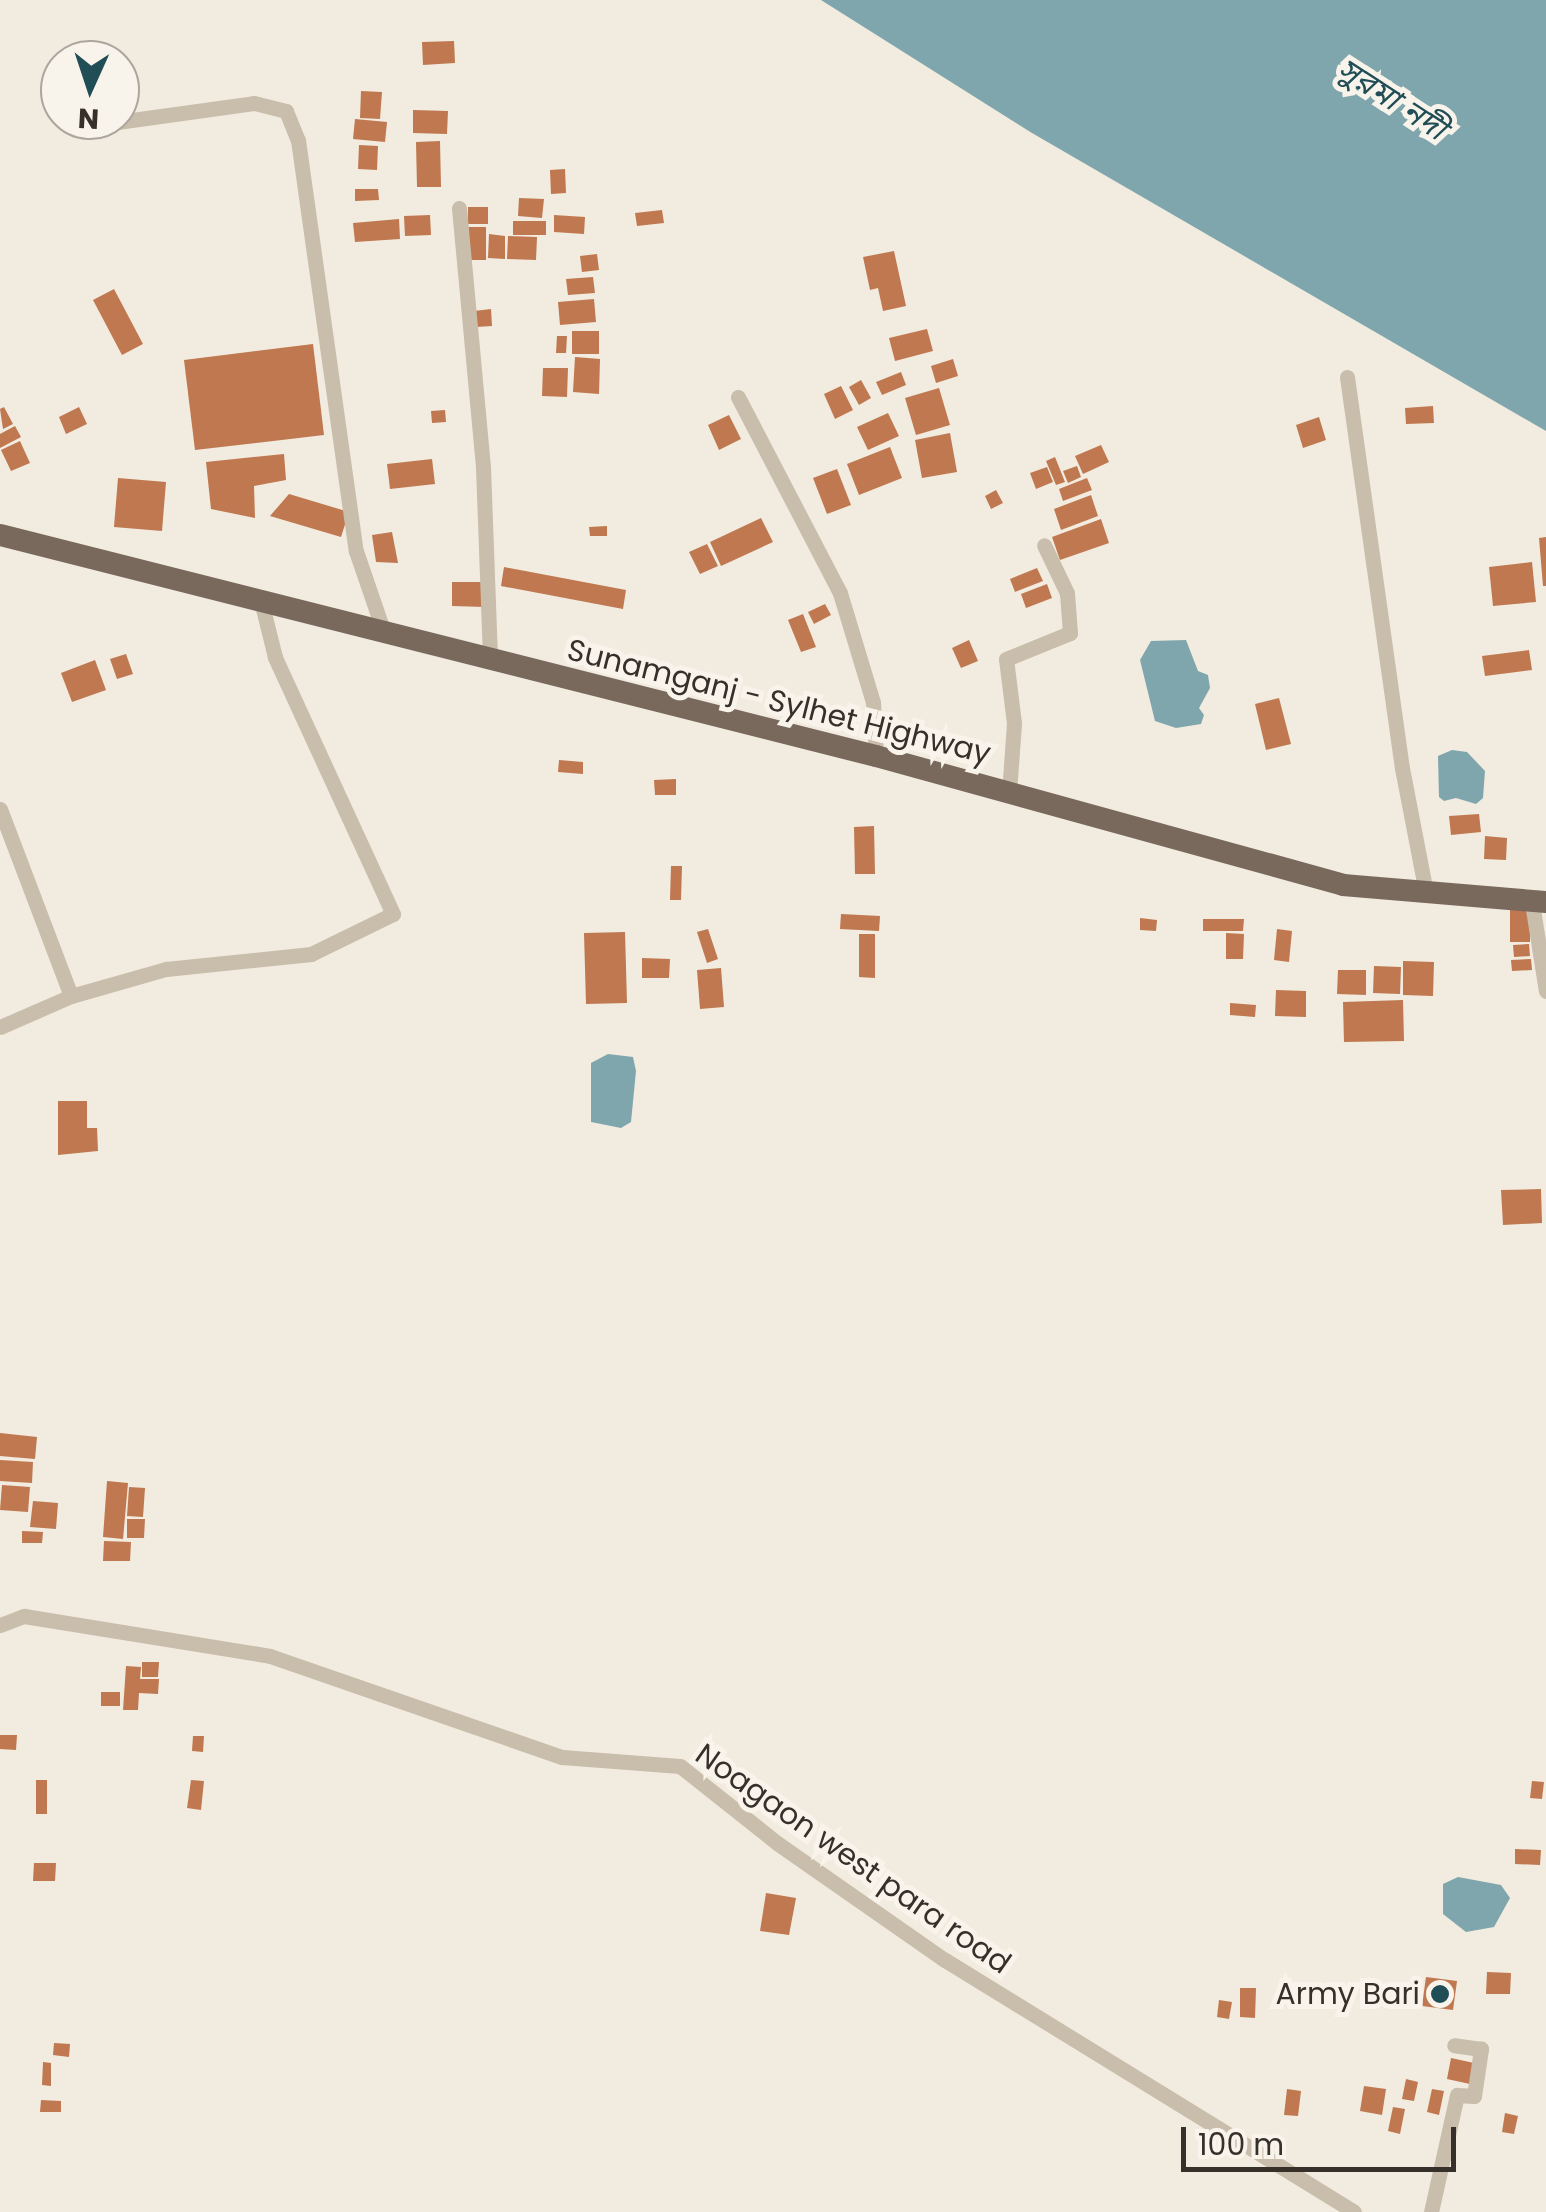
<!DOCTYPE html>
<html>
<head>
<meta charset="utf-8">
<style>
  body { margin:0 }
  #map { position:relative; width:1546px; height:2212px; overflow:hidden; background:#f2ebdf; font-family:Poppins,"Noto Sans Bengali",sans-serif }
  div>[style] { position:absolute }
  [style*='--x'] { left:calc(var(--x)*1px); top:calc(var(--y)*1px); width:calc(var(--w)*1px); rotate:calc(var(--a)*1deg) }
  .water>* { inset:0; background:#7fa6ad }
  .building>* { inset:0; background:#bf784f }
  .minor>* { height:15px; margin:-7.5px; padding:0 7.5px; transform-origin:7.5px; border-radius:7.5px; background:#c9bdab }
  .primary>* { height:22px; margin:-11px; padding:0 11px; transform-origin:11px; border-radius:11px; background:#78695c }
  .dots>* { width:28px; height:28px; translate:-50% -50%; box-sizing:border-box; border:5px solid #f9f4eb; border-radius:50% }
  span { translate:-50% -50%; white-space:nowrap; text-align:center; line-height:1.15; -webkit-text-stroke:10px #f9f4eb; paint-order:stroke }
  .street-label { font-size:30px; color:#37302a }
  .poi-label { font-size:30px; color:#37302a }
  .right { translate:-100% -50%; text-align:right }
  .water-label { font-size:32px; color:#214d57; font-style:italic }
  .north { position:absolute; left:40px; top:40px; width:100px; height:100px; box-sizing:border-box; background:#f9f4eb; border:2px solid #aba69e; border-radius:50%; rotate:183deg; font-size:28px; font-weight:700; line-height:40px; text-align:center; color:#37302a }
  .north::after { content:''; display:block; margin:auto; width:35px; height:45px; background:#214d57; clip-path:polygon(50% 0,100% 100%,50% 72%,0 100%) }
  .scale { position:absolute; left:1181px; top:2127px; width:275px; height:45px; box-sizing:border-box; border:5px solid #37302a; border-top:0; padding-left:12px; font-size:30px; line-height:35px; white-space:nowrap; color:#37302a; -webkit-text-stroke:8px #f9f4eb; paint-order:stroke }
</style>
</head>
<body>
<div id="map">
  <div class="water">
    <div style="clip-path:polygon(821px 0,1546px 0,1546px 431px,1032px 133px)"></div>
    <div style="clip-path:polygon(1186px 640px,1198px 671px,1208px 675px,1210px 688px,1199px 708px,1204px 715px,1201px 724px,1176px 728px,1155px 721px,1140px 660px,1151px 641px)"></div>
    <div style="clip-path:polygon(1452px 750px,1467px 752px,1485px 771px,1483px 798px,1476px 804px,1456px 798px,1444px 801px,1439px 797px,1438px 756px)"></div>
    <div style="clip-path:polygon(608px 1054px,633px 1057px,636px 1071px,631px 1122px,621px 1128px,591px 1122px,591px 1063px)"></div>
    <div style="clip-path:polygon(1458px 1877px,1501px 1885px,1510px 1898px,1494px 1927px,1466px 1932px,1443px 1914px,1443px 1884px)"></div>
  </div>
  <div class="building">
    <div style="clip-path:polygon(454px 41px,455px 63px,423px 65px,422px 42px)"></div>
    <div style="clip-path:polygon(361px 91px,382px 92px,380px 119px,360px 118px)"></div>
    <div style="clip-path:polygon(413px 110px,448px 111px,447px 134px,413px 133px)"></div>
    <div style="clip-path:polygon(355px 119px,387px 122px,385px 142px,353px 139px)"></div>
    <div style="clip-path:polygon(440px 141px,441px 187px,417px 187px,416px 142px)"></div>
    <div style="clip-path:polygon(359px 145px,378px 146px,377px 170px,358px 169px)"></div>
    <div style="clip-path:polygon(565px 169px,566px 193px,551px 194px,550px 170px)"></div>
    <div style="clip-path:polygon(355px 189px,378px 189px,379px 200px,355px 201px)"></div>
    <div style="clip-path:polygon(519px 198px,544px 199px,542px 218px,518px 216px)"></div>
    <div style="clip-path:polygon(468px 207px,488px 207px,488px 224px,468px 224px)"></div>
    <div style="clip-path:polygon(662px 210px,664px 223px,637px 226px,635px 213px)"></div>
    <div style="clip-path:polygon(430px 215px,431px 235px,405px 236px,404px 216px)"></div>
    <div style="clip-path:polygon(554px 215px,585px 217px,584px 234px,554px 232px)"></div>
    <div style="clip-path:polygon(399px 219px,400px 239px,355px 242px,353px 223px)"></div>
    <div style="clip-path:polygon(513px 221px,546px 221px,546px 235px,513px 235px)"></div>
    <div style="clip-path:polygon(468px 227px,486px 227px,486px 260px,468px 260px)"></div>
    <div style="clip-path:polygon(489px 234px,505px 236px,505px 259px,488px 258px)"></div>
    <div style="clip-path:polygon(508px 236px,537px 237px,536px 260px,507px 259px)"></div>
    <div style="clip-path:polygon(894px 251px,906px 306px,883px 311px,878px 288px,870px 290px,863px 257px)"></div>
    <div style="clip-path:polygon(597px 254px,599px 270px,582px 272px,580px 256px)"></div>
    <div style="clip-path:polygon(593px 277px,595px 293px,568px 295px,566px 279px)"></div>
    <div style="clip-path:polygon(114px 289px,143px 344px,122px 355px,93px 300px)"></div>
    <div style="clip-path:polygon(594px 299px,596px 322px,560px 325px,558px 302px)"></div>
    <div style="clip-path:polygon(491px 309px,492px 326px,476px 327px,474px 311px)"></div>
    <div style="clip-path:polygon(927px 329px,933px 351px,895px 361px,889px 338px)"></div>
    <div style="clip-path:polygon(572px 331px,599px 331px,599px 354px,572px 354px)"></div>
    <div style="clip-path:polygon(557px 336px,567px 336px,566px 353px,556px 353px)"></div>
    <div style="clip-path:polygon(313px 344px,324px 435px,195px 450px,184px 360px)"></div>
    <div style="clip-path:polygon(575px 357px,600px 359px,599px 394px,573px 392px)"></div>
    <div style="clip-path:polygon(953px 359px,958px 376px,936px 383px,931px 366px)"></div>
    <div style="clip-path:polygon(543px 368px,568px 368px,567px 397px,542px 396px)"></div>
    <div style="clip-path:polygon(901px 372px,906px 385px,882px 395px,876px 382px)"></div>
    <div style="clip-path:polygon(861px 380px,871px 398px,859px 405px,849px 387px)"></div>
    <div style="clip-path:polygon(841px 386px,853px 410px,835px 419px,824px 394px)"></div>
    <div style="clip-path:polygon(939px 388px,950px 425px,916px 435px,905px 398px)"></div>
    <div style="clip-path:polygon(1433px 406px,1434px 423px,1406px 424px,1405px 408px)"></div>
    <div style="clip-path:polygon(4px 407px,13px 424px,3px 429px,0 409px)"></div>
    <div style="clip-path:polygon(79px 407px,87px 424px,66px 434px,59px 417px)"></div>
    <div style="clip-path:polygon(445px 410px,446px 422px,432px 423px,431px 411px)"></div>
    <div style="clip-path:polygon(888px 413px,899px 436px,868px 450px,857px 427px)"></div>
    <div style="clip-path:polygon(729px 415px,741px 439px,719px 450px,708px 425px)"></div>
    <div style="clip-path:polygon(1319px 417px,1326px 440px,1303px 448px,1296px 425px)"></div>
    <div style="clip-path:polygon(15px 426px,21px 437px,0 448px,0 434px)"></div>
    <div style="clip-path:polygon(950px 433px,957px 472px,922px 478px,915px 440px)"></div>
    <div style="clip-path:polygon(20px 441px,30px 463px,11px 471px,1px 450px)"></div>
    <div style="clip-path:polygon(1101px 445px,1109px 462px,1083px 474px,1075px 456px)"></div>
    <div style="clip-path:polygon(890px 447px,902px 478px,859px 495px,847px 464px)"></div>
    <div style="clip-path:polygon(284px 454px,286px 480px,254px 486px,255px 518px,211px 509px,206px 462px)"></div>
    <div style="clip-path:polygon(1055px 457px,1065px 482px,1056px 485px,1046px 461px)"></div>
    <div style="clip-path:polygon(432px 459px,435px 484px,390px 489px,387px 464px)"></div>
    <div style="clip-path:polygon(1077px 466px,1081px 477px,1068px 483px,1063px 471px)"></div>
    <div style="clip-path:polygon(1047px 467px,1053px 482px,1036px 489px,1030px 473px)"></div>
    <div style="clip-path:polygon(837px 469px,851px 505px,827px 514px,813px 478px)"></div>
    <div style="clip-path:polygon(118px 478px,166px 482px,162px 531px,114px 527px)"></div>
    <div style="clip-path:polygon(1087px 478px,1092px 490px,1063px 501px,1059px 489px)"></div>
    <div style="clip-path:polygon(996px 490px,1003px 503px,991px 509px,985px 496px)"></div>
    <div style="clip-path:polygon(289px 494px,349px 512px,341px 537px,270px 516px)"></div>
    <div style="clip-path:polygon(1091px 495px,1098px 516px,1061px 530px,1054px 509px)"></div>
    <div style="clip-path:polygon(761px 518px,773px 542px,721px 566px,710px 542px)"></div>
    <div style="clip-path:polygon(1101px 519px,1109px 543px,1060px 560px,1052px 537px)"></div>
    <div style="clip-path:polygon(607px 526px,607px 536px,590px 536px,589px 527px)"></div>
    <div style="clip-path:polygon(392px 532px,398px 563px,376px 562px,372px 535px)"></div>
    <div style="clip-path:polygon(1546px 537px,1546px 586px,1543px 586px,1539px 538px)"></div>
    <div style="clip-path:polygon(707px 544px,718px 566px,700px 574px,689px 552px)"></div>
    <div style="clip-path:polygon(1532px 562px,1536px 602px,1493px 606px,1489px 567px)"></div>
    <div style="clip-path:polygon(504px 567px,626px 590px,623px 609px,501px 586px)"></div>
    <div style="clip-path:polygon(1037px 568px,1043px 581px,1015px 592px,1010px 579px)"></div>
    <div style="clip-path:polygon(452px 582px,486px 582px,486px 607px,452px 606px)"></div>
    <div style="clip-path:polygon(1047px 584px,1052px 598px,1026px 608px,1021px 594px)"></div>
    <div style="clip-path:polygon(825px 604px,831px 615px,814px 624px,808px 612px)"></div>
    <div style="clip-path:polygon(803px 614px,816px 647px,801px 652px,788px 620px)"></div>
    <div style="clip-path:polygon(969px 640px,978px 661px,961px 668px,952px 648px)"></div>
    <div style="clip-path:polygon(1529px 650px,1532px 670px,1485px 676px,1482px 656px)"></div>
    <div style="clip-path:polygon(126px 654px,133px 674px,117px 679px,110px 659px)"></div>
    <div style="clip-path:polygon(95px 660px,106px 690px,72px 702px,61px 673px)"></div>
    <div style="clip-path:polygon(1279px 698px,1291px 744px,1266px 750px,1255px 704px)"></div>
    <div style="clip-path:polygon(559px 760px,583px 762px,583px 774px,558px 772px)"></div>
    <div style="clip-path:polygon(676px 779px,676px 795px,655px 795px,654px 780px)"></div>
    <div style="clip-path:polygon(1479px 814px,1481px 832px,1451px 835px,1449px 816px)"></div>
    <div style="clip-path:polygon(874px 826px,875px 874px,855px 874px,854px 827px)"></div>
    <div style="clip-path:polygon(1485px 836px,1507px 838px,1506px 860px,1484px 859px)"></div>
    <div style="clip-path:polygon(671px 866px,682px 866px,681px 900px,670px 900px)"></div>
    <div style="clip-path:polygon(1530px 905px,1530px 942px,1510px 942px,1510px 906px)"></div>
    <div style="clip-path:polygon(841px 914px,880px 916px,879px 931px,840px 929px)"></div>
    <div style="clip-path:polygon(1140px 918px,1157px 920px,1156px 931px,1140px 930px)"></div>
    <div style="clip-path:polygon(1203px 919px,1244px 919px,1243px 931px,1203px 931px)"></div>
    <div style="clip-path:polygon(708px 929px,718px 959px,707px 963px,697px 932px)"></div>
    <div style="clip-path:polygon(1277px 929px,1292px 931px,1289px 962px,1274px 960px)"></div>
    <div style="clip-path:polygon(625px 932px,627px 1003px,586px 1004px,584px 933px)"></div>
    <div style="clip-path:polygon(1226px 933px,1244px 934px,1243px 959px,1226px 959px)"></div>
    <div style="clip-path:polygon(859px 934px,875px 934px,875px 978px,859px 977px)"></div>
    <div style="clip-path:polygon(1529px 944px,1530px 956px,1514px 957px,1513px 945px)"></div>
    <div style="clip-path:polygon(642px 958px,670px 959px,669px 978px,642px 978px)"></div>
    <div style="clip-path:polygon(1531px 959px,1532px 970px,1512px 971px,1511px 960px)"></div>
    <div style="clip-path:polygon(1403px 961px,1434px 962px,1433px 996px,1403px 995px)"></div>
    <div style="clip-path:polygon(1374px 966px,1401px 967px,1400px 994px,1373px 993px)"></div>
    <div style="clip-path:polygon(721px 968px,724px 1007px,700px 1009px,697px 970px)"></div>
    <div style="clip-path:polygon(1338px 970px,1366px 970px,1366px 995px,1337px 994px)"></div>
    <div style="clip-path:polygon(1276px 990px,1306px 991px,1306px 1017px,1275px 1016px)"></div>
    <div style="clip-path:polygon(1403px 1000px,1404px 1041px,1344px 1042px,1343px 1002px)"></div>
    <div style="clip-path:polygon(1230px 1003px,1256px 1005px,1255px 1017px,1230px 1015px)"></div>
    <div style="clip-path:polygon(58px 1101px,87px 1101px,87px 1128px,97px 1128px,98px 1151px,58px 1155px)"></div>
    <div style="clip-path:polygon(1541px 1189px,1542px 1223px,1503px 1225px,1501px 1190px)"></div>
    <div style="clip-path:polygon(0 1433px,37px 1437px,35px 1459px,0 1456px)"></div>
    <div style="clip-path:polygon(0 1460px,33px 1462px,32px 1483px,0 1481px)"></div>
    <div style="clip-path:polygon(107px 1481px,128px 1483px,123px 1539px,103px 1537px)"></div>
    <div style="clip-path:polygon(2px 1485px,30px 1487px,28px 1512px,0 1510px)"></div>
    <div style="clip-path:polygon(129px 1487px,145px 1488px,143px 1517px,127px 1516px)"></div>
    <div style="clip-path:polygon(33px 1501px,58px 1503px,56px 1529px,30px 1527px)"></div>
    <div style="clip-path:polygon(127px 1519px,145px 1519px,144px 1538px,127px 1538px)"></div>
    <div style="clip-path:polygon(22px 1531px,43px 1532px,42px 1543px,22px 1543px)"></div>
    <div style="clip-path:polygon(104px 1541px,131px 1542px,130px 1561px,103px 1561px)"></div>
    <div style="clip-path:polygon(142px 1662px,159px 1662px,158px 1677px,142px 1677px)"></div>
    <div style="clip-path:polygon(126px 1666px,141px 1667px,140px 1679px,159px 1679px,158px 1694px,139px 1693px,138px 1710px,123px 1710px)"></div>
    <div style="clip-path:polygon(101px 1692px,120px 1692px,120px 1706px,101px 1706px)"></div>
    <div style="clip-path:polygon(0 1735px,17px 1735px,16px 1750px,0 1749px)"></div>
    <div style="clip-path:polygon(193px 1736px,204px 1736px,203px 1752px,192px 1751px)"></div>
    <div style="clip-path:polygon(36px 1780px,47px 1780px,47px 1814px,36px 1814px)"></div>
    <div style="clip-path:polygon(191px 1780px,204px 1781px,201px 1810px,187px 1808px)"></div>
    <div style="clip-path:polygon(1532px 1781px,1544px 1782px,1542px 1799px,1530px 1798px)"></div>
    <div style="clip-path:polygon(1515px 1849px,1541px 1850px,1540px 1865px,1515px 1864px)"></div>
    <div style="clip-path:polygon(34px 1863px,56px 1863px,55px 1881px,33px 1881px)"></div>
    <div style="clip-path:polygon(766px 1893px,796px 1898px,789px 1935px,760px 1931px)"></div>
    <div style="clip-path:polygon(1487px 1972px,1511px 1973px,1510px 1994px,1486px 1994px)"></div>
    <div style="clip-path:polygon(1426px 1977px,1457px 1981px,1453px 2010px,1422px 2006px)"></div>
    <div style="clip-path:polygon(1240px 1988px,1256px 1988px,1255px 2018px,1240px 2017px)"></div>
    <div style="clip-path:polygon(1219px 2000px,1232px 2002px,1229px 2019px,1217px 2017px)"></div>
    <div style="clip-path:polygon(54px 2043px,70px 2044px,69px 2057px,53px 2055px)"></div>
    <div style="clip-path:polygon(1451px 2058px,1474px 2063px,1470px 2084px,1447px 2079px)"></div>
    <div style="clip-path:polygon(43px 2062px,51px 2063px,51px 2086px,42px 2085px)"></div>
    <div style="clip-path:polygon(1406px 2079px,1418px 2082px,1414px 2101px,1402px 2099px)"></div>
    <div style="clip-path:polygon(1364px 2086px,1386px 2089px,1382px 2115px,1360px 2111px)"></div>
    <div style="clip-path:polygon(1287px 2089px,1301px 2091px,1298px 2116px,1284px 2115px)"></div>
    <div style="clip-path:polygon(1432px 2089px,1444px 2091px,1439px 2115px,1427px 2112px)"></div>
    <div style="clip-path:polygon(41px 2100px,61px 2101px,61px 2112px,40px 2112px)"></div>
    <div style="clip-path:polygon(1393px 2107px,1405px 2109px,1400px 2134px,1388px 2131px)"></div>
    <div style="clip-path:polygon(1505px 2113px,1518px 2116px,1514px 2134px,1502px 2132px)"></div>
  </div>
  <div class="minor">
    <div style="--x:103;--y:124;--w:152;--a:-7.9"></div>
    <div style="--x:254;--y:103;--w:33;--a:14"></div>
    <div style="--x:286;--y:111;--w:31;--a:68"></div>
    <div style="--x:298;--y:140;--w:415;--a:82"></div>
    <div style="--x:356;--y:551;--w:87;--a:71.1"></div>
    <div style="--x:459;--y:208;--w:260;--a:84.7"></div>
    <div style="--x:483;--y:467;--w:192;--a:87.9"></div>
    <div style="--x:1347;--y:377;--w:395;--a:82"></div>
    <div style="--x:1402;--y:768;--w:127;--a:79.1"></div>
    <div style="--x:738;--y:397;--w:221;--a:62.5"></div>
    <div style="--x:840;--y:593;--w:114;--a:73.2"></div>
    <div style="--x:873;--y:702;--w:54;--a:86.8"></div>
    <div style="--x:1009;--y:793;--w:70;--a:-85.9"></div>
    <div style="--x:1014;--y:723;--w:64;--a:-97.1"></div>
    <div style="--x:1006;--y:659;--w:69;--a:-22.1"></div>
    <div style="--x:1070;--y:633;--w:40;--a:-94.3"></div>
    <div style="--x:1067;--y:593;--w:53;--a:-115.6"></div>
    <div style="--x:0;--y:809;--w:200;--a:69.2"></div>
    <div style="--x:71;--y:996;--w:77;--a:156.4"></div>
    <div style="--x:1532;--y:903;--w:89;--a:81"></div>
    <div style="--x:71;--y:996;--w:99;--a:-15.9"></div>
    <div style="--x:166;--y:969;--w:146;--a:-5.9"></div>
    <div style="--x:311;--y:954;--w:91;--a:-26"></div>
    <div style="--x:393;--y:914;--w:283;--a:-114.7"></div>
    <div style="--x:275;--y:657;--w:58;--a:-104"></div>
    <div style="--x:0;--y:1625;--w:26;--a:-21"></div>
    <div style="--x:24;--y:1616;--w:249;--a:9.2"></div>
    <div style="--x:270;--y:1656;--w:309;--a:19.1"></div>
    <div style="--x:562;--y:1757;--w:118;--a:4.4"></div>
    <div style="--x:680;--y:1766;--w:124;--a:38.4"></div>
    <div style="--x:777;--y:1843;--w:205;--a:34.9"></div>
    <div style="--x:945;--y:1960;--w:480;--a:31.6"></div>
    <div style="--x:1431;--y:2212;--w:120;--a:-77.5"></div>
    <div style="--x:1457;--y:2095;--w:17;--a:3"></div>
    <div style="--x:1474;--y:2096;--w:48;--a:-81.5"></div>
    <div style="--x:1481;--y:2049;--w:27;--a:-172"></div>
  </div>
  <div class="primary">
    <div style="--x:0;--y:535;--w:903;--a:14.16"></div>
    <div style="--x:876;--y:756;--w:484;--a:15.4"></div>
    <div style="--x:1343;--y:885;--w:204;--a:4.8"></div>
  </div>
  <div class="dots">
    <div style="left:1440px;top:1994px;background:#214d57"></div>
  </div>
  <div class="street-label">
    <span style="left:779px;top:702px;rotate:14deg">Sunamganj - Sylhet Highway</span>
    <span style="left:853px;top:1859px;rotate:35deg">Noagaon west para road</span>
  </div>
  <div class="poi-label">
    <span class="right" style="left:1420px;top:1994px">Army Bari</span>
  </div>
  <div class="water-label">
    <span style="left:1392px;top:99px;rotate:33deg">সুরমা নদী</span>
  </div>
  <div class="north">N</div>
  <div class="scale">100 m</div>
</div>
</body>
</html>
